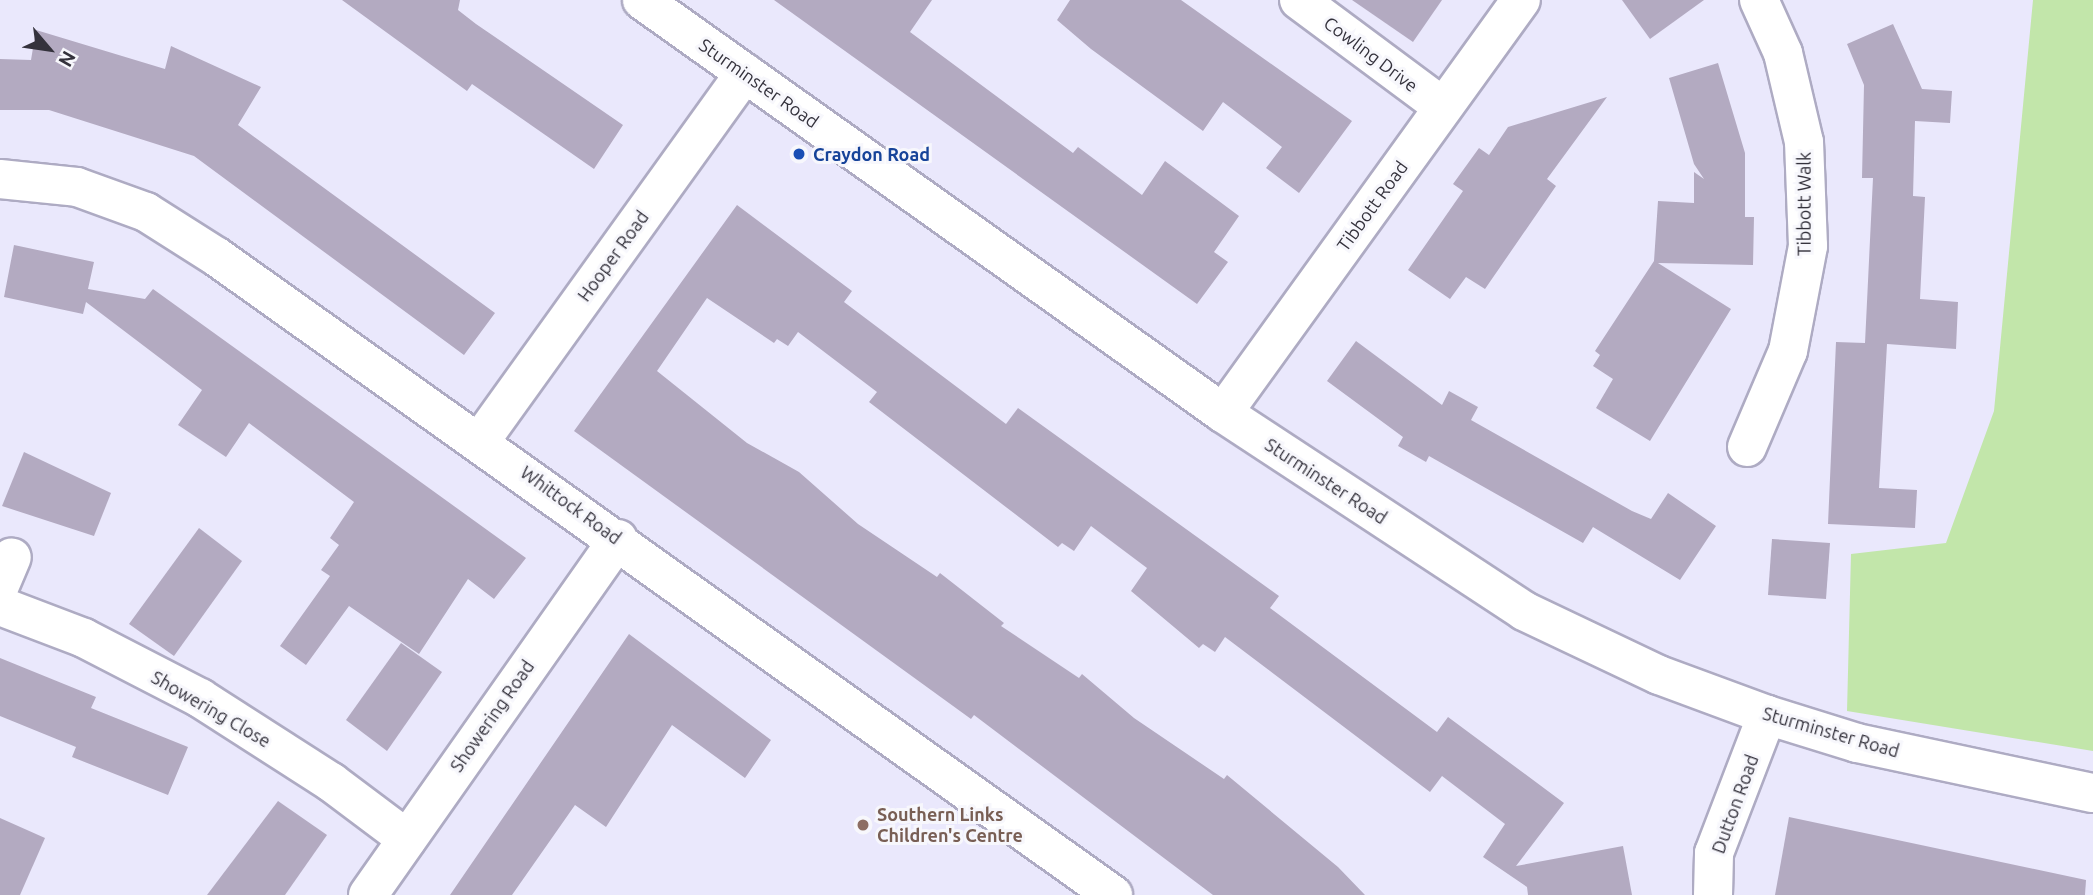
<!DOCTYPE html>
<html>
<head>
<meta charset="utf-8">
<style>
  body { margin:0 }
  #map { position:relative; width:2093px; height:895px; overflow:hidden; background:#eae8fc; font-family:Ubuntu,sans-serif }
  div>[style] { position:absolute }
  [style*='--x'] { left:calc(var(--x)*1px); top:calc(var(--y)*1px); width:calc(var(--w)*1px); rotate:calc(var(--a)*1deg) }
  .green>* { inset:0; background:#c2e6aa }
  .building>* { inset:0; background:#b3aac1 }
  .roads { filter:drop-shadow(2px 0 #aeabc3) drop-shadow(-2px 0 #aeabc3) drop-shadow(0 2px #aeabc3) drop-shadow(0 -2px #aeabc3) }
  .minor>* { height:38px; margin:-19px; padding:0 19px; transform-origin:19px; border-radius:19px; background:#fff }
  .dots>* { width:19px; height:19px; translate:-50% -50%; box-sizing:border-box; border:4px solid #f7f7fc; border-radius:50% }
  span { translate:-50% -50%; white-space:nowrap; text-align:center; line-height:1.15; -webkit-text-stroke:6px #f7f7fc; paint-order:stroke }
  .street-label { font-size:18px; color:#34323c }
  .transit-label { font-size:18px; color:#164399; font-weight:700 }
  .left { translate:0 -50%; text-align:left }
  .education-label { font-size:18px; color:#785e54; font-weight:700 }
  .north { position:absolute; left:14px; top:14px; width:70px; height:70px; -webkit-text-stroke:5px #f7f7fc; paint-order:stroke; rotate:119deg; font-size:19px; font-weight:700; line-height:28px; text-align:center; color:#34323c }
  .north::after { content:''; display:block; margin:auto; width:24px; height:32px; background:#34323c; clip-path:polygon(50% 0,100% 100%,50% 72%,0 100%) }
</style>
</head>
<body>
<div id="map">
  <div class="green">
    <div style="clip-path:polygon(2033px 0,2093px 0,2093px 751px,1847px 711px,1851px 554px,1946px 543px,1994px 411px)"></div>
  </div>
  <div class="building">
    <div style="clip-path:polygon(342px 0,460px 0,458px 10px,476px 24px,623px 125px,594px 169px,472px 84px,467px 91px)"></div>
    <div style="clip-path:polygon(774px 0,932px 0,910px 32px,1073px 153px,1078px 147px,1142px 195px,1165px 161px,1239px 216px,1214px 252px,1228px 262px,1197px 304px)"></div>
    <div style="clip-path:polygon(1070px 0,1181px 0,1352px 121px,1299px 193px,1266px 168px,1282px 147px,1223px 102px,1203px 131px,1091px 49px,1057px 20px)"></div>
    <div style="clip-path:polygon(1352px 0,1442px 0,1413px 42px)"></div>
    <div style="clip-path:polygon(1622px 0,1704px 0,1650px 39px)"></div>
    <div style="clip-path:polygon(1893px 24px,1922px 89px,1952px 91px,1950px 123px,1915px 121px,1913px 196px,1925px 197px,1920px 299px,1958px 302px,1956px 349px,1887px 344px,1879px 488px,1917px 490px,1915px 528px,1828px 524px,1836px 342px,1865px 343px,1873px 178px,1862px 178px,1864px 85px,1847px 44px)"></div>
    <div style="clip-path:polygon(36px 30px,165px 69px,171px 46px,261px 87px,238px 125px,495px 313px,464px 355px,194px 156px,49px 110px,0 110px,0 59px,31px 60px)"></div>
    <div style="clip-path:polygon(1718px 63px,1745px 153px,1745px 217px,1754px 217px,1753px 265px,1658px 263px,1731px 309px,1650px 441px,1596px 408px,1613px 379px,1593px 366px,1600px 355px,1595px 351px,1654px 261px,1658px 201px,1694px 203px,1694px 172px,1704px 179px,1694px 164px,1669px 78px)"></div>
    <div style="clip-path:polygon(1607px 97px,1547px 179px,1556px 186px,1485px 289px,1466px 277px,1450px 299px,1408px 270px,1463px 191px,1453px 184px,1479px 148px,1489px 155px,1508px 127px)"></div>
    <div style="clip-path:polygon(737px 205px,852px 291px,844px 302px,1006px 424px,1018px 408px,1279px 596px,1270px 608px,1437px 732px,1448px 717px,1564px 803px,1516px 866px,1623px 846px,1632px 895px,1528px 895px,1527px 887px,1483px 857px,1505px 824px,1442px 776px,1430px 792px,1225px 637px,1215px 652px,1203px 644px,1199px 648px,1131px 591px,1147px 568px,1091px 526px,1074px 551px,1062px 543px,1058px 547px,869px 402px,877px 392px,798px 332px,788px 346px,777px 339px,774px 343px,707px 298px,657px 371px,747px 443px,799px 472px,858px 524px,937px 577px,940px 573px,1004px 623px,1001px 626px,1079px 678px,1082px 674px,1134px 718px,1224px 779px,1227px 775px,1338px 867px,1365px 895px,1213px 895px,974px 715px,971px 719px,574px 431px)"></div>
    <div style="clip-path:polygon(14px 245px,94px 262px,88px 289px,145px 299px,153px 289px,526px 558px,494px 599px,468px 579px,419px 654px,349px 606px,306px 665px,280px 646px,330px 576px,321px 570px,339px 545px,330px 538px,354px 502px,249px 423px,226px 457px,178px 425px,202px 390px,86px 302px,83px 314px,4px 297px)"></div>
    <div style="clip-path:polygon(1356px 341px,1442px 405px,1449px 391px,1478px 407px,1471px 420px,1632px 511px,1651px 519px,1668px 493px,1716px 526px,1680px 580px,1593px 527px,1583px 543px,1429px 456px,1426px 462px,1398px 446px,1403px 437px,1327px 381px)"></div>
    <div style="clip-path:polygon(24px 452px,111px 493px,94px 536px,2px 506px)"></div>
    <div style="clip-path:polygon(199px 528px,242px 561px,174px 656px,129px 624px)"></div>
    <div style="clip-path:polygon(1772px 539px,1830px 543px,1826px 599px,1768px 595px)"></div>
    <div style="clip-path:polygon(629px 634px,771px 740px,745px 778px,672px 725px,606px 827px,575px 805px,512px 895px,450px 895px)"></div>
    <div style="clip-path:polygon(401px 643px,442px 672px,387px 751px,346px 720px)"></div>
    <div style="clip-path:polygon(0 658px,96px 697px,91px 708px,188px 747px,168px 795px,72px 757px,76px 747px,0 716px)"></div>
    <div style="clip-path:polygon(278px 801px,327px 835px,285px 895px,207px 895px)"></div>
    <div style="clip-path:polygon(1789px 817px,2086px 880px,2085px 895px,1775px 895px)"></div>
    <div style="clip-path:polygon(0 818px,45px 838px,20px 895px,0 895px)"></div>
  </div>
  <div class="roads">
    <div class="minor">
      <div style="--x:642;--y:0;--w:713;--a:35.41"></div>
      <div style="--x:1223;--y:413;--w:360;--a:33.3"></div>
      <div style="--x:1524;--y:611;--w:149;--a:25.4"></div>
      <div style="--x:1659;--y:675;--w:115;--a:20.3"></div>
      <div style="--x:1767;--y:715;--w:94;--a:17.3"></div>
      <div style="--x:1857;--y:743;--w:241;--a:12"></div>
      <div style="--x:1299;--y:0;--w:179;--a:36.6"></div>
      <div style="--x:0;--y:179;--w:77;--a:5.9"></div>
      <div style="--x:77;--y:187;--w:73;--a:19.9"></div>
      <div style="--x:146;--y:212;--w:84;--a:32.4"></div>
      <div style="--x:217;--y:257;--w:1100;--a:35.45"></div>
      <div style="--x:1223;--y:413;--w:509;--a:-54.19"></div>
      <div style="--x:481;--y:440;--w:452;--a:-54.3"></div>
      <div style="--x:1747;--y:447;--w:104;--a:-66.9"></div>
      <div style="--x:1788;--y:351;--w:107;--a:-79.2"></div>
      <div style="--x:1808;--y:246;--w:104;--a:-92.2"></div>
      <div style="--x:1804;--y:142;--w:91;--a:-103.3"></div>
      <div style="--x:1783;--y:53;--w:58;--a:-114.4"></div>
      <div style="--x:0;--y:585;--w:30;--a:-67"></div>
      <div style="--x:0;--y:606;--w:90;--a:20.9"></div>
      <div style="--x:84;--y:638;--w:131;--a:27.3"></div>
      <div style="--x:200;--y:698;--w:156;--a:32.7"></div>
      <div style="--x:331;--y:782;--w:95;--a:36.9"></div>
      <div style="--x:368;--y:895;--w:435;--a:-54.9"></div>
      <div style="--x:1713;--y:895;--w:42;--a:-88.6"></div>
      <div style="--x:1714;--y:853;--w:148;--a:-69"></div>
    </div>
  </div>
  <div class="dots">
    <div style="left:799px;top:154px;background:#1a4fb4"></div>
    <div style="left:863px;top:825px;background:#8d6e63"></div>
  </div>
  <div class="street-label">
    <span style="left:1371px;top:54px;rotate:37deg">Cowling Drive</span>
    <span style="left:759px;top:83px;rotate:35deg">Sturminster Road</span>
    <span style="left:1804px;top:204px;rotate:-90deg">Tibbott Walk</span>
    <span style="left:1372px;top:206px;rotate:-54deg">Tibbott Road</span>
    <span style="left:613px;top:256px;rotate:-54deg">Hooper Road</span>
    <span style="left:1326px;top:481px;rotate:33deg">Sturminster Road</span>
    <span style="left:571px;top:505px;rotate:36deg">Whittock Road</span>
    <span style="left:211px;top:709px;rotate:30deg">Showering Close</span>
    <span style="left:492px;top:716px;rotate:-55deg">Showering Road</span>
    <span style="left:1831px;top:732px;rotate:16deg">Sturminster Road</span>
    <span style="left:1735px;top:804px;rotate:-70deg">Dutton Road</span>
  </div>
  <div class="transit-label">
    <span class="left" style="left:813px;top:154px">Craydon Road</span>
  </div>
  <div class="education-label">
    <span class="left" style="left:877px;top:825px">Southern Links<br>Children's Centre</span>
  </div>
  <div class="north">N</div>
</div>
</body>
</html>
